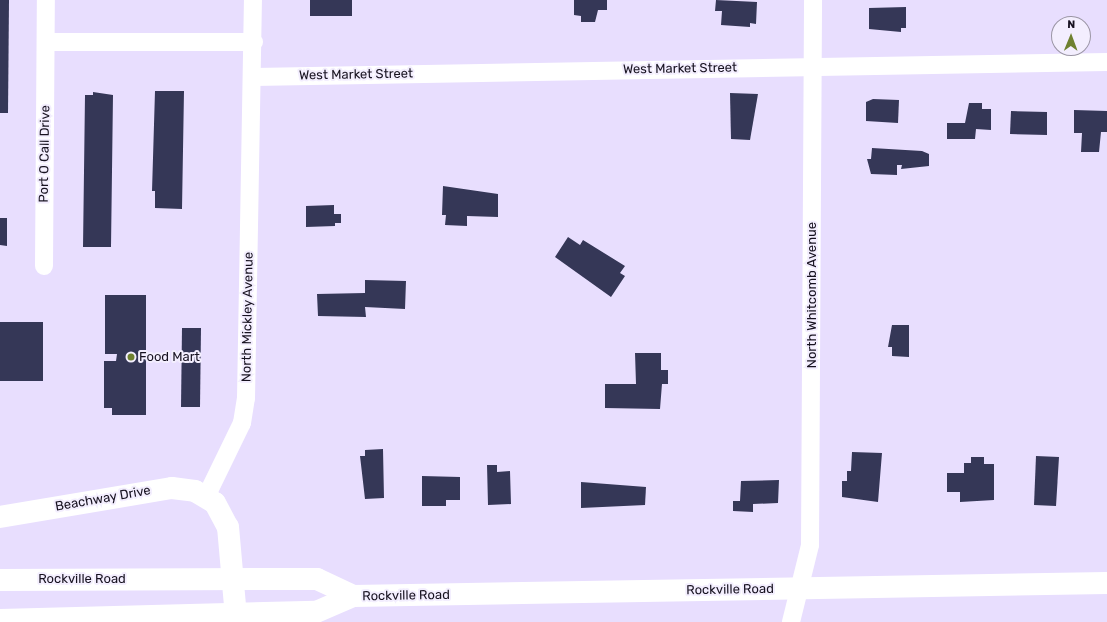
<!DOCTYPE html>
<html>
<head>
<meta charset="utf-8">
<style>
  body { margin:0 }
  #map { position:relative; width:1107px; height:622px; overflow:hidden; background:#e8defe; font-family:Rubik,sans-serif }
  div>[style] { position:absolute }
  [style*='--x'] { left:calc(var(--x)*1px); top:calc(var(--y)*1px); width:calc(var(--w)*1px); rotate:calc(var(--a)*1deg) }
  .building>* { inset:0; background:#353757 }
  .minor>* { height:18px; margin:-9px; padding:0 9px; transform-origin:9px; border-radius:9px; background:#fff }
  .tertiary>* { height:22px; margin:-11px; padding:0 11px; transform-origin:11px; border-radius:11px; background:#fff }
  .primary>* { height:22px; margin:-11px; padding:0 11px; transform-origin:11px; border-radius:11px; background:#fff }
  .dots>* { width:11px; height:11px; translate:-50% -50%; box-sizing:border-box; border:2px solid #f3eefe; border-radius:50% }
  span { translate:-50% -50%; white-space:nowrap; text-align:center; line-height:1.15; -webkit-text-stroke:4px #f3eefe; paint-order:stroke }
  .street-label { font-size:13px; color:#171220 }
  .poi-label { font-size:13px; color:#171220 }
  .left { translate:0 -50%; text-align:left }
  .north { position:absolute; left:1051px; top:16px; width:40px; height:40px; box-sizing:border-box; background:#f3eefe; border:1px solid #9b96a5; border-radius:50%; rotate:1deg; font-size:11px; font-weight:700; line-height:16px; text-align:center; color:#171220 }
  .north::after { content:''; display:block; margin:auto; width:14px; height:18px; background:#6f8130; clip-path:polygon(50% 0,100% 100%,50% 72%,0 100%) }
</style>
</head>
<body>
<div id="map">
  <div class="building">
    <div style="clip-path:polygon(0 0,9px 0,8px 113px,0 113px)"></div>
    <div style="clip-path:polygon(310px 0,352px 0,352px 16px,310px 16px)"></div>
    <div style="clip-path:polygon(574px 0,607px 0,607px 10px,598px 10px,595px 22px,581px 22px,581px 16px,574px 15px)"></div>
    <div style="clip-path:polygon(716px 0,757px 2px,756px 24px,750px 23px,750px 27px,721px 25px,722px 11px,715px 11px)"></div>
    <div style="clip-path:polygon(906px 7px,906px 28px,901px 28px,901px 32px,869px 29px,869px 8px)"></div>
    <div style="clip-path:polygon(155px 91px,184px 91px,182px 209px,155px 208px,155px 191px,152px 191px)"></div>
    <div style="clip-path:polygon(93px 92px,113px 95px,111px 247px,83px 247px,85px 95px,93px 95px)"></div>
    <div style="clip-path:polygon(730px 93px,758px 94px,750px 140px,731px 139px)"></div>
    <div style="clip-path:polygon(873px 99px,899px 100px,898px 123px,866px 121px,866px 102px)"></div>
    <div style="clip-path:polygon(969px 103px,982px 103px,982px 109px,991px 109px,991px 130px,976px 129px,975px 139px,947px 139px,947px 123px,965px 123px)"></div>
    <div style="clip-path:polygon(1074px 110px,1107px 111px,1107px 132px,1101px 132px,1099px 152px,1081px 152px,1082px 133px,1074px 133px)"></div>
    <div style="clip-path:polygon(1011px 111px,1047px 112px,1047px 135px,1010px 134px)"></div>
    <div style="clip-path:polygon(872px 148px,922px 151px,929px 154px,929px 166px,901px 169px,902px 165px,897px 165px,897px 175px,871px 174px,867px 159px,871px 159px)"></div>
    <div style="clip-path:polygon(443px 186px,498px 194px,498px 217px,467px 216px,467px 226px,445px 225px,446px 215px,442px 215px)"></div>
    <div style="clip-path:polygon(334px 205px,334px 214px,341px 214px,341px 223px,335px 223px,335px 226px,306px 227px,306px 206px)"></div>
    <div style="clip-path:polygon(0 218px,7px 218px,7px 246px,0 245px)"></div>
    <div style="clip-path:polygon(568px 237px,580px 245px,583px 240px,625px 266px,620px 273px,625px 276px,611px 297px,555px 257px)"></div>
    <div style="clip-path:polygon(365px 280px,406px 281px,405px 309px,365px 307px,366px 317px,318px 316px,317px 294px,365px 293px)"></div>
    <div style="clip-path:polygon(105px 295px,146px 295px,146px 415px,112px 415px,112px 408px,104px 408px,104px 361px,116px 361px,117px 354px,105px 354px)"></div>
    <div style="clip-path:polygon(0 322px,43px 322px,43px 381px,0 381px)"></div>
    <div style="clip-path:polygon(892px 325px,909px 325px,909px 357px,892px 356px,892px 347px,888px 347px)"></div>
    <div style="clip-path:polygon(182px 328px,201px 328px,200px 407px,181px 407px)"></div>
    <div style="clip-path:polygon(635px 353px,661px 353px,661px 370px,668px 370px,668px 384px,662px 384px,660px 409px,605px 408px,605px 384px,636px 384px)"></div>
    <div style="clip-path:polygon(383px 449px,384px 498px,365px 499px,360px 456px,365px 456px,365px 450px)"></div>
    <div style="clip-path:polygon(852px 452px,882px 453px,878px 502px,842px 497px,842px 481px,847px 481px,847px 471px,851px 471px)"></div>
    <div style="clip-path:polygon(1036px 456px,1059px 457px,1056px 506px,1034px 505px)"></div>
    <div style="clip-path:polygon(971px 457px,984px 457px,984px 464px,994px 464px,994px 500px,960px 502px,960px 492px,947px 492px,947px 473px,964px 473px,964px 463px,971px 463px)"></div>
    <div style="clip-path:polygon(487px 465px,497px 465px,497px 472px,510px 471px,511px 504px,488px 505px)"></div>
    <div style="clip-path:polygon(422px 476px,460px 477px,460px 500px,446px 500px,446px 506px,422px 506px)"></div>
    <div style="clip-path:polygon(779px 480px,778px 503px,753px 504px,753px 512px,733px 511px,733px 501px,740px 501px,741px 481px)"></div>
    <div style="clip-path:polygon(581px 482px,646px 487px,645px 505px,581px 508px)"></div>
  </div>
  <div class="minor">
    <div style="--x:46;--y:42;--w:208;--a:0"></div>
    <div style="--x:253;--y:77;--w:854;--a:-1.01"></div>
    <div style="--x:44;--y:266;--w:266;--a:-89.6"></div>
    <div style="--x:206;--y:497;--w:82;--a:-64.1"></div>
    <div style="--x:242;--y:423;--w:25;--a:-81"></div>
    <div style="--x:246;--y:398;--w:398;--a:-89"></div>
    <div style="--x:791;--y:622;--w:79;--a:-76.1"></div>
    <div style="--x:810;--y:545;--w:545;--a:-89.68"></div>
  </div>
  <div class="tertiary">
    <div style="--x:0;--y:517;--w:174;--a:-9.6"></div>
    <div style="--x:172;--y:488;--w:23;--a:7"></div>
    <div style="--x:195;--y:491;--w:23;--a:31"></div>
    <div style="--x:215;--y:503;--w:27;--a:62"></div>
    <div style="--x:228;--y:527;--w:89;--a:84.9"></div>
  </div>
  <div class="primary">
    <div style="--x:0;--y:580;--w:317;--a:-0.2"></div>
    <div style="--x:317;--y:579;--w:40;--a:25"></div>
    <div style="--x:0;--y:620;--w:316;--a:-1.5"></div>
    <div style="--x:316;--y:612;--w:40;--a:-23.4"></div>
    <div style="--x:353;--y:596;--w:754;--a:-0.99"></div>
  </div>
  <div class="dots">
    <div style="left:131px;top:357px;background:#6f8130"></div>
  </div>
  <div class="street-label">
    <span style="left:680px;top:69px;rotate:-1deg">West Market Street</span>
    <span style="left:356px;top:75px;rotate:-1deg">West Market Street</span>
    <span style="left:45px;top:154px;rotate:-89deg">Port O Call Drive</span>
    <span style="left:812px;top:295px;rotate:-90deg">North Whitcomb Avenue</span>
    <span style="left:248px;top:317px;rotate:-89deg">North Mickley Avenue</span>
    <span style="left:103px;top:499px;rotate:-10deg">Beachway Drive</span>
    <span style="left:82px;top:579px">Rockville Road</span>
    <span style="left:730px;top:590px;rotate:-1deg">Rockville Road</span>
    <span style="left:406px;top:596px;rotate:-1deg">Rockville Road</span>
  </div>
  <div class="poi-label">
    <span class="left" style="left:139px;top:357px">Food Mart</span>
  </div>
  <div class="north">N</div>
</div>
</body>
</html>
